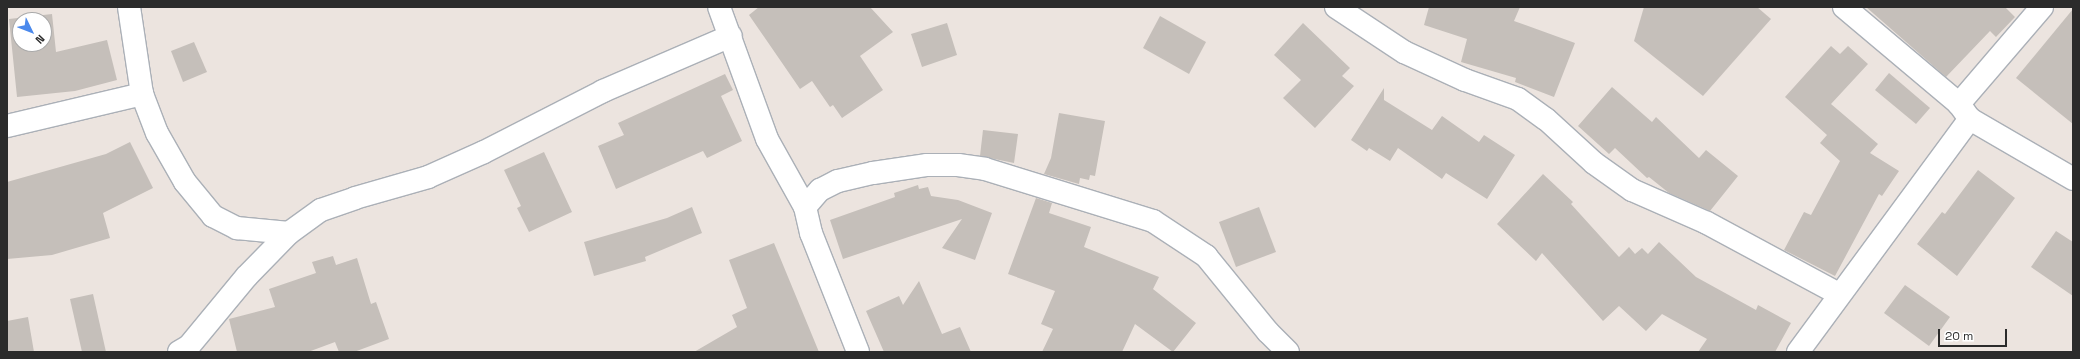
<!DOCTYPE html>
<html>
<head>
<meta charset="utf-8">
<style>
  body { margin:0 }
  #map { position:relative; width:2080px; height:359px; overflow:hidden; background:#ece4df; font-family:"Space Grotesk",sans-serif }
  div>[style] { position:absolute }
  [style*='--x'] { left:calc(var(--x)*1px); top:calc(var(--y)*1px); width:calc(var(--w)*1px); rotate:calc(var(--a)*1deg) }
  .building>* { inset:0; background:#c5bfba }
  .roads { filter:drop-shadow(1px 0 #abb0b7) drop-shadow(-1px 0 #abb0b7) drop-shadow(0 1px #abb0b7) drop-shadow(0 -1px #abb0b7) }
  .minor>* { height:22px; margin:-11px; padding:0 11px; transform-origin:11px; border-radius:11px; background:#fff }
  span { translate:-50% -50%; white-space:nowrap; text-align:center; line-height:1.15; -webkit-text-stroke:3px #fff; paint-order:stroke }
  .frame { position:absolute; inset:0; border:8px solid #2b2b2b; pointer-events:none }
  .north { position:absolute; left:12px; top:12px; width:40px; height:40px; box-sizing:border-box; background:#fff; border:1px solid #aaa; border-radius:50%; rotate:133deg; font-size:11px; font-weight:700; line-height:16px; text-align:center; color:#2b2b2b }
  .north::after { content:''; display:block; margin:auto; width:14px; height:18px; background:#4b89ec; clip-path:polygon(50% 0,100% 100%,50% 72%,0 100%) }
  .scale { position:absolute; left:1938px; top:329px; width:69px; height:18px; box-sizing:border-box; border:2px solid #2b2b2b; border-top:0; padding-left:5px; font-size:12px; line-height:14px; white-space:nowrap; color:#2b2b2b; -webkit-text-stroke:3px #fff; paint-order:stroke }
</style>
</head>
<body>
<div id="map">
  <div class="building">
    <div style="clip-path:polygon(759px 7px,870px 7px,893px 32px,860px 56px,883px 90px,842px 118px,833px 105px,830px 107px,812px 81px,800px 89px,749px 15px)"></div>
    <div style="clip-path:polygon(1429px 7px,1520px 7px,1514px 21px,1575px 43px,1554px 97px,1515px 82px,1516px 78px,1461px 62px,1467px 39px,1424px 25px)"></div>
    <div style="clip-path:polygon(1644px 7px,1757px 7px,1771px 19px,1703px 96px,1634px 41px)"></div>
    <div style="clip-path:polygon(1866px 7px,2005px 7px,2015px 17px,1996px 37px,1990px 31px,1946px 77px)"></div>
    <div style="clip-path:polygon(2073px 9px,2073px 124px,2016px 78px)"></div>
    <div style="clip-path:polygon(evenodd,52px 14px,56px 52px,107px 40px,117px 80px,75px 91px,17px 97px,9px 19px,52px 14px,20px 20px,44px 20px,44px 44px,20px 44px,20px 20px)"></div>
    <div style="clip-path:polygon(1160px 16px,1206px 42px,1189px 74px,1143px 48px)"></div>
    <div style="clip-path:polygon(947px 23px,957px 55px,922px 67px,911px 34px)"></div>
    <div style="clip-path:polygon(1303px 23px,1350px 68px,1342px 76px,1354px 86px,1315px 128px,1283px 98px,1301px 80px,1274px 55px)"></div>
    <div style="clip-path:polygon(194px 42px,207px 72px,183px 82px,171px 51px)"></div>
    <div style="clip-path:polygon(1831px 46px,1840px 54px,1848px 46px,1868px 64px,1831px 104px,1878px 144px,1870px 153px,1899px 171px,1882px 196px,1879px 194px,1835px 276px,1784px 250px,1804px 212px,1811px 215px,1840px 161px,1820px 143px,1827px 135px,1785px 97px)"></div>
    <div style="clip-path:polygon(1889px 73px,1930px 108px,1916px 124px,1875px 90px)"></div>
    <div style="clip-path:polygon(725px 74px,733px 90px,721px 96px,742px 141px,707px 158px,703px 151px,616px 189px,598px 146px,624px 135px,618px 123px)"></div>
    <div style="clip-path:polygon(1612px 87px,1652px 122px,1656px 117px,1699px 158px,1706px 150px,1738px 176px,1710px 211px,1669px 193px,1649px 177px,1647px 178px,1615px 148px,1609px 154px,1578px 126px)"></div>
    <div style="clip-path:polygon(1384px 88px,1384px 100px,1432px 130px,1442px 116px,1479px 142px,1484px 135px,1515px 155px,1487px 199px,1446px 173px,1442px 179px,1398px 148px,1390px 161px,1369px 148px,1367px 151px,1351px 140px)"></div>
    <div style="clip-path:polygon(1059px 113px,1105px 121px,1095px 176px,1090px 175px,1089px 180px,1080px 178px,1079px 184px,1044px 174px,1051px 158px)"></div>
    <div style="clip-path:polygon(983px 130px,1018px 134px,1014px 163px,980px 156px)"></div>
    <div style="clip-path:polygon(130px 142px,153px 188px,103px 213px,110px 238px,52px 255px,7px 259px,7px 182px,106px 154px)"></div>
    <div style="clip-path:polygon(544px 152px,572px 212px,529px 232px,517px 208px,521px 206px,504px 170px)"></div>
    <div style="clip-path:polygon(1978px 170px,2015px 198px,1957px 276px,1917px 244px,1942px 212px,1945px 214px)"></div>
    <div style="clip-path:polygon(1543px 174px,1573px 202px,1571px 204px,1619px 257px,1629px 247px,1635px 254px,1642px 248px,1648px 254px,1659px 242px,1696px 277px,1756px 310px,1758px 305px,1791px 323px,1775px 352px,1698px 352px,1707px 339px,1662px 314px,1646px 331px,1619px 306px,1603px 321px,1542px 253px,1536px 261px,1497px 224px)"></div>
    <div style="clip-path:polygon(918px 185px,919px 189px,928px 187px,931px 196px,958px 200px,992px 213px,975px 260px,942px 248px,962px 219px,843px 259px,830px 220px,895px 197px,894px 193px)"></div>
    <div style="clip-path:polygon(1036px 198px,1052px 203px,1049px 213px,1091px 227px,1084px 247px,1159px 277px,1153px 289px,1196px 323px,1173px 352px,1135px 324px,1122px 352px,1042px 352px,1053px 329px,1041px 324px,1055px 291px,1008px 274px)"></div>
    <div style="clip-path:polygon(692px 207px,702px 233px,645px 257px,646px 261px,594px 276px,584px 242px,667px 218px)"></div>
    <div style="clip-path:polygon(1259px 207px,1276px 252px,1236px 267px,1219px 222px)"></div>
    <div style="clip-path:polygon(2056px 231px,2073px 242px,2073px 296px,2031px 267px)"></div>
    <div style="clip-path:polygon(774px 243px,819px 352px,694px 352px,737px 327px,732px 315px,747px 308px,729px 260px)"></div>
    <div style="clip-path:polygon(333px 256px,336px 265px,357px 258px,371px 304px,376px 302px,389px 339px,354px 352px,339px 352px,335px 342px,308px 352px,237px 352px,229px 319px,275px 307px,269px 289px,316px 273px,312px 262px)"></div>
    <div style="clip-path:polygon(919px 281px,942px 334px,960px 327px,971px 352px,884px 352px,866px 311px,899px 296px,903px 305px)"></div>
    <div style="clip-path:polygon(1905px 285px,1950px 317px,1929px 346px,1884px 313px)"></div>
    <div style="clip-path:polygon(93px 294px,106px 352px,82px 352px,70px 299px)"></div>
    <div style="clip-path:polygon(28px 317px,34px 352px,7px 352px,7px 321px)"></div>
  </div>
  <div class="roads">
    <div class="minor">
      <div style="--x:129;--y:7;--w:88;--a:81.5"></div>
      <div style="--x:142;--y:94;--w:42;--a:69"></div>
      <div style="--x:157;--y:133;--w:56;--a:60.3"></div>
      <div style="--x:185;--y:182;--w:44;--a:50.5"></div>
      <div style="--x:213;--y:216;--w:27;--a:27"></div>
      <div style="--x:237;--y:228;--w:52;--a:5.5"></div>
      <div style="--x:719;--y:7;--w:140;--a:70"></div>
      <div style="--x:767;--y:139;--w:78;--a:60.8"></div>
      <div style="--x:805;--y:207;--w:27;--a:77"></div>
      <div style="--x:811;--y:233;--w:128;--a:68.4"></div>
      <div style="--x:1336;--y:7;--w:82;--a:33.5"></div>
      <div style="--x:1404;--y:52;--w:67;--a:24.7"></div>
      <div style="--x:1465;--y:80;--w:56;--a:19.7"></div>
      <div style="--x:1518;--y:99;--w:34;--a:36"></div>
      <div style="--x:1546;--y:119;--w:65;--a:42.5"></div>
      <div style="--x:1594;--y:163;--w:47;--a:35.4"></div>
      <div style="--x:1632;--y:190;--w:82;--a:23.7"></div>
      <div style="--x:1707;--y:223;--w:150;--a:28.3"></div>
      <div style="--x:1844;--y:7;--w:150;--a:40.1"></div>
      <div style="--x:2042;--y:7;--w:128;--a:130.6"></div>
      <div style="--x:1959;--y:104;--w:19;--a:54"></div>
      <div style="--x:1970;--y:119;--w:119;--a:30.2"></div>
      <div style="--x:7;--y:126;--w:139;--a:-13.3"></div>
      <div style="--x:805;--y:207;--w:23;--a:-49"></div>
      <div style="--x:820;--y:190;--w:20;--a:-27"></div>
      <div style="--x:838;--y:181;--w:36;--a:-13"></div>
      <div style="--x:873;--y:173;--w:55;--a:-8.4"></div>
      <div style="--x:927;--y:165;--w:31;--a:0"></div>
      <div style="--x:958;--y:165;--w:27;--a:8"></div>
      <div style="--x:985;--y:169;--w:176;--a:17.2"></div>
      <div style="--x:1153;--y:221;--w:64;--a:33.4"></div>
      <div style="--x:1206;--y:256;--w:98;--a:50.8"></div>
      <div style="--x:1268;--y:332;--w:28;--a:45"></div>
      <div style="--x:179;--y:352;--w:12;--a:-31"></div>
      <div style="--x:189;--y:346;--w:91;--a:-50.4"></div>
      <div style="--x:247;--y:276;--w:60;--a:-45.7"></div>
      <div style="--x:289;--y:233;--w:39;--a:-36"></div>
      <div style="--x:321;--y:210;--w:36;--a:-19"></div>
      <div style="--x:355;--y:198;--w:76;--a:-16"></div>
      <div style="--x:428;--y:177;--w:61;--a:-24.1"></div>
      <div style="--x:484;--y:152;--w:134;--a:-27.1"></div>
      <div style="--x:603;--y:91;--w:139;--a:-23.3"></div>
      <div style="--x:1798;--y:352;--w:290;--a:-53.6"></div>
    </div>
  </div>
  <div class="frame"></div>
  <div class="north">N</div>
  <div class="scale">20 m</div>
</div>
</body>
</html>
